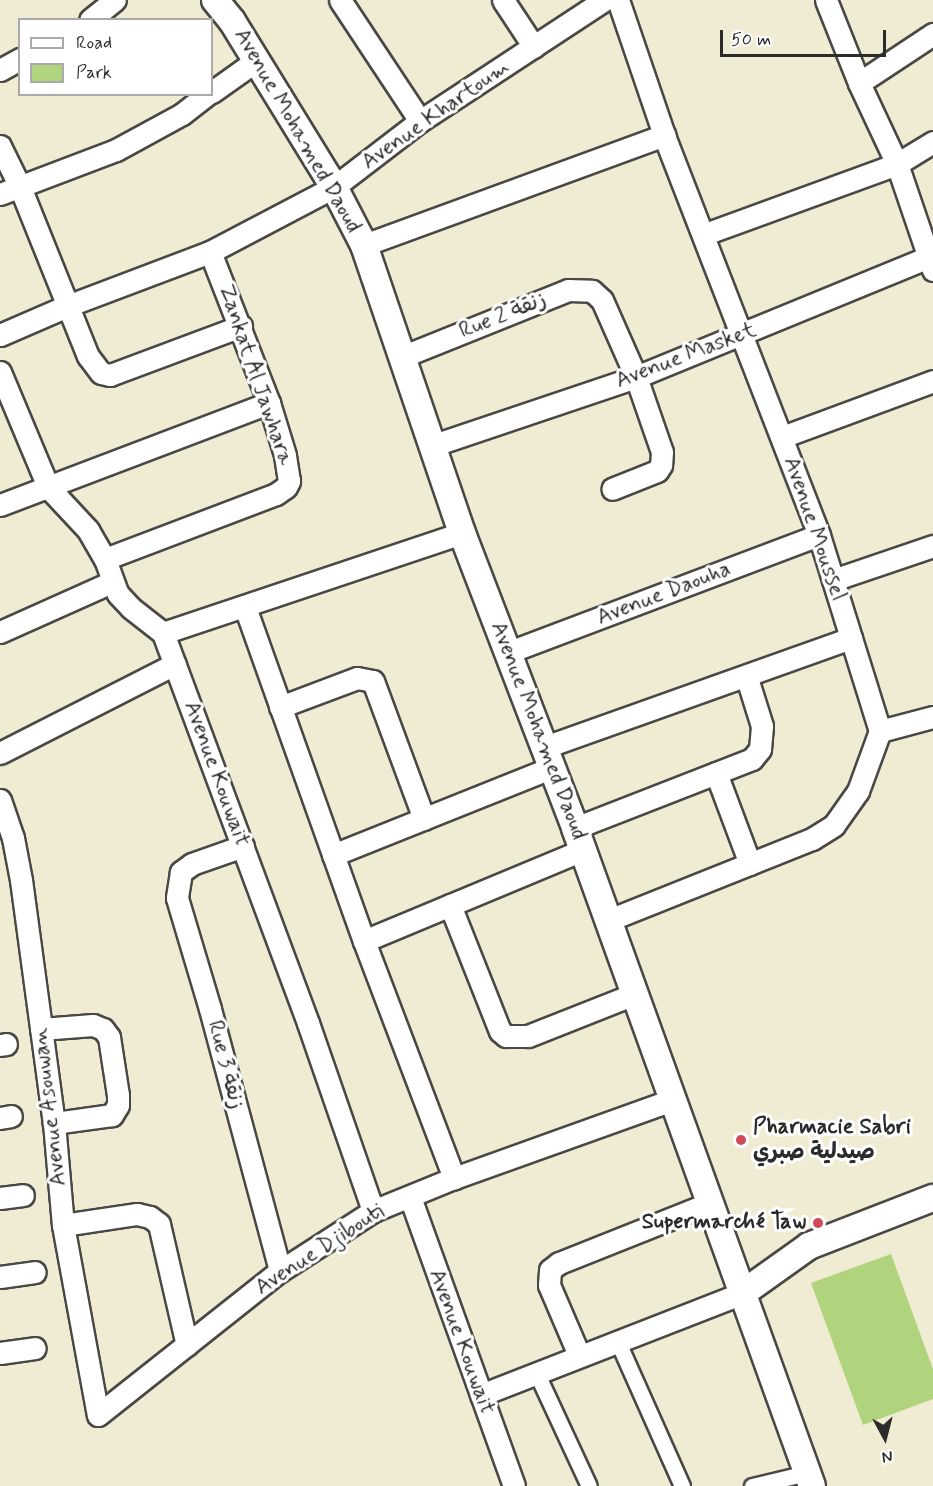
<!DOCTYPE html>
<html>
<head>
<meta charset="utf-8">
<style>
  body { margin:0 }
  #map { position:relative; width:933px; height:1486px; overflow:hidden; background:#f0ebd3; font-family:Mynerve,"Playpen Sans Arabic",sans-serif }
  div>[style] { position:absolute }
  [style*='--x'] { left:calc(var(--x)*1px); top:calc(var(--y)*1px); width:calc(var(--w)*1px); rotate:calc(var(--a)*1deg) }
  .green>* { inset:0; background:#b0d47d }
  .roads { filter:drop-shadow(2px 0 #494844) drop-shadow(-2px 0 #494844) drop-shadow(0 2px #494844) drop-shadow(0 -2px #494844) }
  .pedestrian>* { height:15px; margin:-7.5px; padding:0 7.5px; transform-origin:7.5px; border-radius:7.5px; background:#fff }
  .minor>* { height:21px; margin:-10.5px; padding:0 10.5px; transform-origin:10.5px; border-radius:10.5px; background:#fff }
  .tertiary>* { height:26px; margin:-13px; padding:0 13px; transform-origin:13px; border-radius:13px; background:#fff }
  .dots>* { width:16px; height:16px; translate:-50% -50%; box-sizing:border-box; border:3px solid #fff; border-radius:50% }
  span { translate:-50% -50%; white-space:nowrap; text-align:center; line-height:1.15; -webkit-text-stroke:6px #fff; paint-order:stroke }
  .street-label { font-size:22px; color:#2b2b2b }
  .poi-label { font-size:22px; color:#2b2b2b; font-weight:700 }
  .left { translate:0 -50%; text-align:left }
  .right { translate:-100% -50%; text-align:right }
  .legend { position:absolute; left:18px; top:18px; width:195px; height:78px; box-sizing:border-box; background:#fff; border:2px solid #aaa; margin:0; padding:8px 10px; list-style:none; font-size:18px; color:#2b2b2b }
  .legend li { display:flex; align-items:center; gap:12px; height:30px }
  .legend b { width:30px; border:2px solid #aaa }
  .north { position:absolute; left:855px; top:1408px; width:60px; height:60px; -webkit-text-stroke:4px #fff; paint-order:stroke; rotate:173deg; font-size:16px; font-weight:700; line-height:24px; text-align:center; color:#2b2b2b }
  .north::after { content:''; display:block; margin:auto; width:21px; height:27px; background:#2b2b2b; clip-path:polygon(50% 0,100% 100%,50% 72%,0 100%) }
  .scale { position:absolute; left:720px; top:30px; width:166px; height:27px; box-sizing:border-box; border:3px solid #2b2b2b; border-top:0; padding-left:8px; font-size:18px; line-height:21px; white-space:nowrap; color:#2b2b2b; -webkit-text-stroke:4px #fff; paint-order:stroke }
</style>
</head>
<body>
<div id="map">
  <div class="green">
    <div style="clip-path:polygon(891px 1254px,933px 1369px,933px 1399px,863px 1425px,811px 1283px)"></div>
  </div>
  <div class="roads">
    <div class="pedestrian">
      <div style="--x:617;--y:1340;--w:160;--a:66"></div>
      <div style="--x:537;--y:1374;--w:123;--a:65.1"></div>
      <div style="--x:752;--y:1486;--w:57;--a:-13.3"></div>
    </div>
    <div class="minor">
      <div style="--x:340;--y:0;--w:145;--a:56.5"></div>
      <div style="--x:503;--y:0;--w:56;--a:56.6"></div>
      <div style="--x:826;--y:0;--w:89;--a:68.3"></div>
      <div style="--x:859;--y:83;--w:89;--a:64.9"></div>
      <div style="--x:897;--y:164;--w:112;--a:71.2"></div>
      <div style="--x:90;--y:20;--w:32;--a:-39"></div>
      <div style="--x:0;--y:70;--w:23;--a:-29"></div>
      <div style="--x:859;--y:83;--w:89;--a:-33.5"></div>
      <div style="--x:212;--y:92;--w:55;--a:-35.4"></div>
      <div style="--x:0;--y:146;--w:46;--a:64"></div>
      <div style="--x:20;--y:187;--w:182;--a:68.1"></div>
      <div style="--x:88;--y:356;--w:21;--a:53"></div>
      <div style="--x:101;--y:373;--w:9;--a:13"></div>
      <div style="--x:110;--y:375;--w:140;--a:-20.5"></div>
      <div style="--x:0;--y:194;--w:124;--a:-20.8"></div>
      <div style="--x:116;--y:150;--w:75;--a:-28.6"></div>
      <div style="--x:182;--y:114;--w:33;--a:-38"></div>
      <div style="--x:705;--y:234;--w:204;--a:-20"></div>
      <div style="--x:897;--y:164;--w:42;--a:-31.4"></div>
      <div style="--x:364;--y:245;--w:320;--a:-20.1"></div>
      <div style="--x:0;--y:335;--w:73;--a:-23.4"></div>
      <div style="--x:67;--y:306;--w:153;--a:-20.7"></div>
      <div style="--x:210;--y:252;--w:140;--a:-27.7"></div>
      <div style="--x:334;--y:187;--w:108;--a:-37.5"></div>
      <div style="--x:420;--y:121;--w:220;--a:-33.3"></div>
      <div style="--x:404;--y:356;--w:177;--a:-21.9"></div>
      <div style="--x:568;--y:290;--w:24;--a:2"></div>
      <div style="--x:592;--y:291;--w:13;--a:42"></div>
      <div style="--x:602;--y:300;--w:84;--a:66.2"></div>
      <div style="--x:636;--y:377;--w:79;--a:70.9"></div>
      <div style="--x:662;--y:452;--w:13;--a:94"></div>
      <div style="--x:661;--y:465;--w:7;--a:124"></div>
      <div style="--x:657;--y:471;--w:48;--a:158.2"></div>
      <div style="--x:0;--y:372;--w:125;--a:67.3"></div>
      <div style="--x:48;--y:487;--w:59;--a:47.1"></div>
      <div style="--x:88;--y:530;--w:34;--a:60"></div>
      <div style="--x:105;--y:559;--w:37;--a:70"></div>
      <div style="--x:118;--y:594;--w:19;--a:47"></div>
      <div style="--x:131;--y:608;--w:41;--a:38"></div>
      <div style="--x:163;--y:633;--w:416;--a:69.6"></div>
      <div style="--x:308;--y:1023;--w:199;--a:70.9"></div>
      <div style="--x:782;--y:437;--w:161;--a:-20.3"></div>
      <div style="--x:434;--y:445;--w:213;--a:-18.6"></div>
      <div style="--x:636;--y:377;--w:321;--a:-22.3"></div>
      <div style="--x:0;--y:505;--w:288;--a:-20.8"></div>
      <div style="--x:105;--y:559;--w:183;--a:-20.8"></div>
      <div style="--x:276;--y:494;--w:12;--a:-35"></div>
      <div style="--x:286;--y:487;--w:7;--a:-63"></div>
      <div style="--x:289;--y:481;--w:26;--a:-99"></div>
      <div style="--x:285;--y:455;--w:54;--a:-107.1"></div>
      <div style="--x:269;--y:403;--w:162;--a:-111.3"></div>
      <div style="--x:833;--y:580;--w:106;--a:-18.8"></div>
      <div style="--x:245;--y:607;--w:355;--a:70.4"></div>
      <div style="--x:364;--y:941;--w:254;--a:69.2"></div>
      <div style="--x:0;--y:632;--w:123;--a:-24.1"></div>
      <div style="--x:163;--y:633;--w:315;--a:-18.5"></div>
      <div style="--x:509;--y:652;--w:331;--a:-20.7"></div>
      <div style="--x:280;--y:707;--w:82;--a:-20.6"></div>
      <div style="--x:357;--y:678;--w:16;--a:11"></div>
      <div style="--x:373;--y:681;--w:147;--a:69.7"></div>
      <div style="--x:880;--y:731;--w:55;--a:-14.8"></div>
      <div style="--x:545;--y:747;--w:325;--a:-19.6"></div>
      <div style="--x:0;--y:753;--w:196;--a:-27"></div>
      <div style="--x:716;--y:773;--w:97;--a:69.5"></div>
      <div style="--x:0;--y:800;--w:40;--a:71.1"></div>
      <div style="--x:13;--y:838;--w:43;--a:79.2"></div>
      <div style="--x:21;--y:880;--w:245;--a:82.3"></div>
      <div style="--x:54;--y:1123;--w:102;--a:85"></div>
      <div style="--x:63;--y:1225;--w:193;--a:79.6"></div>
      <div style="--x:98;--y:1415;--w:232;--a:-38.4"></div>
      <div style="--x:280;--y:1271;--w:111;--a:-32.8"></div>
      <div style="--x:373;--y:1211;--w:87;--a:-22.2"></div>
      <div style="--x:454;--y:1178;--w:232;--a:-19.7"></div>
      <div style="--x:575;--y:828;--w:190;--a:-21.3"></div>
      <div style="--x:752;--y:759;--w:13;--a:-51"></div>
      <div style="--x:760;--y:749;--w:23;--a:-85"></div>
      <div style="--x:762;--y:726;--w:53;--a:-107.4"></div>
      <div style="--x:243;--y:846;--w:54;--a:160.6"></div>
      <div style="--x:192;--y:864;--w:14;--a:144"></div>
      <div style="--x:181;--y:872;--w:26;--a:99"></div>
      <div style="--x:177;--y:898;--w:116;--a:73.4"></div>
      <div style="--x:210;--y:1009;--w:271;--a:75"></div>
      <div style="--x:333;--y:855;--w:237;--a:-21.8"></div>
      <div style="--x:450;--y:905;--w:136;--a:68.4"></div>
      <div style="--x:500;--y:1031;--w:8;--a:40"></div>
      <div style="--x:506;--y:1036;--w:22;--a:0"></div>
      <div style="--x:528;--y:1036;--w:114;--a:-21.6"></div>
      <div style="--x:609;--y:920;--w:219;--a:-21.8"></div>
      <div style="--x:812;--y:839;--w:26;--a:-32"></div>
      <div style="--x:834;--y:825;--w:42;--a:-54.8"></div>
      <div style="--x:858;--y:791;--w:64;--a:-69.9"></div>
      <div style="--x:880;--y:731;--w:205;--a:-107.3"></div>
      <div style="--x:819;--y:535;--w:429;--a:-111.2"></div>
      <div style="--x:664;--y:135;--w:143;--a:-108.8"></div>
      <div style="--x:364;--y:941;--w:237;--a:-22.6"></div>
      <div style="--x:41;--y:1029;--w:52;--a:-4.4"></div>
      <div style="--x:93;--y:1025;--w:11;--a:22"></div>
      <div style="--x:103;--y:1029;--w:10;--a:53"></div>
      <div style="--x:109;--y:1037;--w:59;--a:81.2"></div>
      <div style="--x:118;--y:1095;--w:10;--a:90"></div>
      <div style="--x:118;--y:1105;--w:12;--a:121"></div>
      <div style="--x:112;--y:1115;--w:59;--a:172.1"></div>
      <div style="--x:0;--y:1045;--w:6;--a:-9"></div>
      <div style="--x:0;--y:1118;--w:11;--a:-10"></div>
      <div style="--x:410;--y:1197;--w:307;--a:70.2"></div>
      <div style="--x:0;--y:1198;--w:23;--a:-7"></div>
      <div style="--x:63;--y:1225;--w:75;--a:-8.5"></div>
      <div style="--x:137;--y:1214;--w:13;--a:13"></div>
      <div style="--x:150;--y:1217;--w:11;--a:38"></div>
      <div style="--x:159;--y:1224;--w:124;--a:77"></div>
      <div style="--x:0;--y:1277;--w:35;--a:-8"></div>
      <div style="--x:0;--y:1353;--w:35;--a:-8"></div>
      <div style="--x:579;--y:1355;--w:76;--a:-113.2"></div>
      <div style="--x:549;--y:1285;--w:15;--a:-86"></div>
      <div style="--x:550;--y:1270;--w:11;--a:-38"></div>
      <div style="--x:559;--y:1263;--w:162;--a:-21.7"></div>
      <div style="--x:481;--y:1395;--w:281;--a:-21.3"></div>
    </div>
    <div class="tertiary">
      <div style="--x:215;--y:0;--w:27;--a:51"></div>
      <div style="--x:232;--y:21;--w:195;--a:58.4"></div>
      <div style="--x:334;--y:187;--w:65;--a:62.7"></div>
      <div style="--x:364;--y:245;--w:304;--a:71.2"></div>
      <div style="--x:462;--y:533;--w:316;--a:69"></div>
      <div style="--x:575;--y:828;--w:699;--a:70.19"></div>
      <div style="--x:743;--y:1293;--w:81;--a:-35.5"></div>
      <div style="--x:809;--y:1246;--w:133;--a:-21.2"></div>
    </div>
  </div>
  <div class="dots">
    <div style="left:741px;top:1140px;background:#d1495b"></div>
    <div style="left:818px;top:1223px;background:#d1495b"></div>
  </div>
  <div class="street-label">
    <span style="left:436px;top:115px;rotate:-35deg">Avenue Khartoum</span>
    <span style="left:297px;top:131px;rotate:60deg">Avenue Mohamed Daoud</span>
    <span style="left:503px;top:316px;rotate:-22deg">Rue 2 زنقة</span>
    <span style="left:686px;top:356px;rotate:-21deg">Avenue Masket</span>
    <span style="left:255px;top:375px;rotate:71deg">Zankat Al Jawhara</span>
    <span style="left:814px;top:529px;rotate:71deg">Avenue Moussel</span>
    <span style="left:664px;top:594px;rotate:-21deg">Avenue Daouha</span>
    <span style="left:538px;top:731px;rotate:69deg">Avenue Mohamed Daoud</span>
    <span style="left:216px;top:774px;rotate:70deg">Avenue Kouwait</span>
    <span style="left:225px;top:1065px;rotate:75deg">Rue 3 زنقة</span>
    <span style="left:50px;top:1107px;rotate:-97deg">Avenue Asouwan</span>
    <span style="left:320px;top:1250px;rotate:-33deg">Avenue Djibouti</span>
    <span style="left:461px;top:1342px;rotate:70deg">Avenue Kouwait</span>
  </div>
  <div class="poi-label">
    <span class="left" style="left:753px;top:1140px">Pharmacie Sabri<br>صيدلية صبري</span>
    <span class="right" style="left:806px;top:1223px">Supermarché Taw</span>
  </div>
  <ul class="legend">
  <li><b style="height:8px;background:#fff"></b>Road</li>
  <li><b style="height:16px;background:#b0d47d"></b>Park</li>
  </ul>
  <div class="north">N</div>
  <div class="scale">50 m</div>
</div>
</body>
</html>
